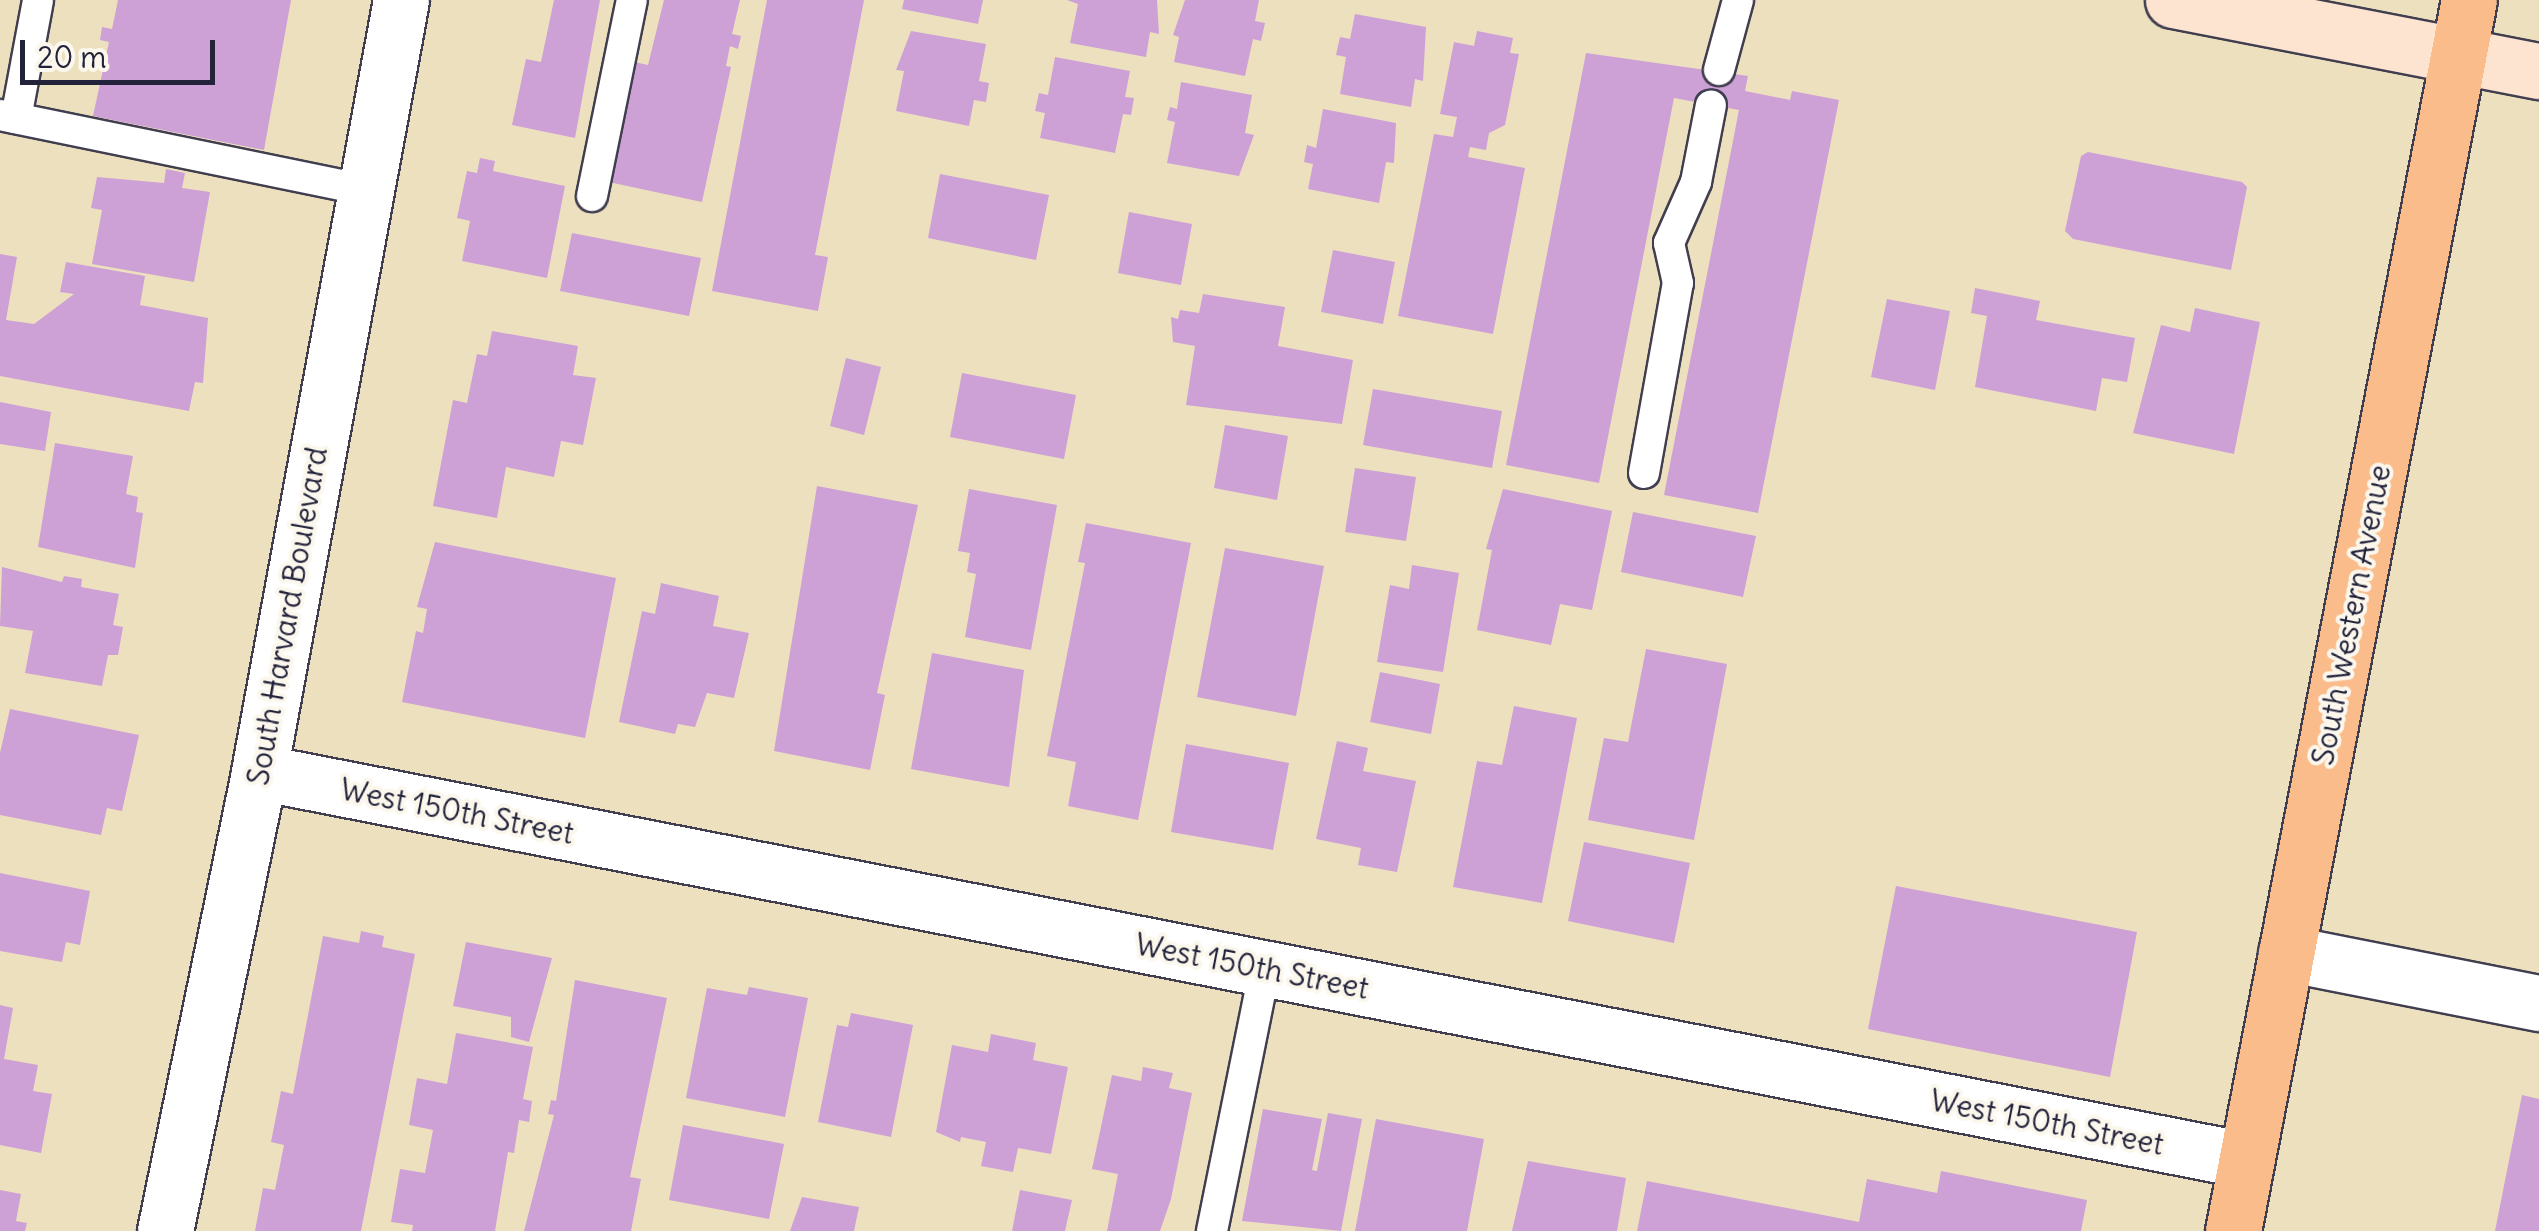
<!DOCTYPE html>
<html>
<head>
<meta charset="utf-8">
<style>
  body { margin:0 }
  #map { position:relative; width:2539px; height:1231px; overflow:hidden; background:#ede0bf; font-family:Delius,sans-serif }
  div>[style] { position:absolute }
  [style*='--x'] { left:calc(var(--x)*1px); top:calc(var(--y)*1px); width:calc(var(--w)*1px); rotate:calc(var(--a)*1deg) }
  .building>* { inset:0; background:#cda0d6 }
  .roads { filter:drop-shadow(2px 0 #403e4f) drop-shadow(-2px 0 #403e4f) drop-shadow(0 2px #403e4f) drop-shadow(0 -2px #403e4f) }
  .service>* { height:30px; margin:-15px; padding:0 15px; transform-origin:15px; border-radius:15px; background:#fff }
  .minor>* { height:55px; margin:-27.5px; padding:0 27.5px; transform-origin:27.5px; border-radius:27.5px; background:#fff }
  .secondary>* { height:55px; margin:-27.5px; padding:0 27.5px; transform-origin:27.5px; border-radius:27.5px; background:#fde4d1 }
  .primary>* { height:55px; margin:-27.5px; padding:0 27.5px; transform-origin:27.5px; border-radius:27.5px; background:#fabc8b }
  span { translate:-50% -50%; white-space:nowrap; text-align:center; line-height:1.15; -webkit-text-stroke:8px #fbf7ec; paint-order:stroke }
  .street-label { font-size:30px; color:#22223b }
  .scale { position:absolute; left:20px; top:40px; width:195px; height:45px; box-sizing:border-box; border:5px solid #22223b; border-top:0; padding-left:12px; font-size:30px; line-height:35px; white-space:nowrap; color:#22223b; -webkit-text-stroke:8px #fbf7ec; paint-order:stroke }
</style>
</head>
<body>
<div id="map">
  <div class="building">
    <div style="clip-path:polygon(118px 0,291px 0,264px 150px,93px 116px,109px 42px,100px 40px,102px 27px,112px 29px)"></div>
    <div style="clip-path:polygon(554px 0,600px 0,575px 138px,512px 125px,526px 59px,541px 62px)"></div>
    <div style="clip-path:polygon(664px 0,740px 0,732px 34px,741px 36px,738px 49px,730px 46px,726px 66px,731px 67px,702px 202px,604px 181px,630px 61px,648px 65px)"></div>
    <div style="clip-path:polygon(767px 0,864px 0,815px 255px,828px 257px,818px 311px,712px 291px)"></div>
    <div style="clip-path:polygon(904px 0,983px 0,978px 24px,902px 9px)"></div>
    <div style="clip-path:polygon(1067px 0,1157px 0,1159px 34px,1150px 32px,1146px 57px,1070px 43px,1078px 4px)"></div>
    <div style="clip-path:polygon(1185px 0,1259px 0,1255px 21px,1265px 23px,1261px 41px,1253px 39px,1245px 76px,1174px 62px,1179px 37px,1173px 35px)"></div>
    <div style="clip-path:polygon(1355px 14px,1426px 27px,1423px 81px,1415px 79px,1411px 107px,1340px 94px,1346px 57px,1336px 55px,1340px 37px,1350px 39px)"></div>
    <div style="clip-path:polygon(911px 31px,986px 44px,979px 81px,989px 83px,986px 102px,974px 100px,969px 126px,896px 111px,904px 71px,896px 70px)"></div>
    <div style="clip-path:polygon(1477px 31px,1513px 38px,1510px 53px,1519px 54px,1505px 125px,1489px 133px,1486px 150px,1470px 147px,1468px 157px,1525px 168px,1493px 334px,1398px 316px,1434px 134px,1453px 137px,1457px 117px,1440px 114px,1454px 42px,1474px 46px)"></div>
    <div style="clip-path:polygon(1586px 53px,1748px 76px,1745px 91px,1790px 100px,1792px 91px,1839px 100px,1758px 513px,1664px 495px,1739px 110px,1674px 98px,1599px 483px,1506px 465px)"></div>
    <div style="clip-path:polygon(1055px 57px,1130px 71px,1125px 97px,1134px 98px,1131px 115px,1123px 114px,1115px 153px,1040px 138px,1045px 113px,1035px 111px,1039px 93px,1048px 95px)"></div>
    <div style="clip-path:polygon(1181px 82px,1252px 95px,1245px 133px,1254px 135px,1239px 176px,1167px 163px,1175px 122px,1167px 120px,1170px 107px,1177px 109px)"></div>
    <div style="clip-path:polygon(1323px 109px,1396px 123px,1394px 163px,1386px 162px,1379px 203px,1308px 189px,1313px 164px,1304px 162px,1307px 145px,1316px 148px)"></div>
    <div style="clip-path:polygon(2088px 152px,2242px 182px,2247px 187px,2231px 270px,2073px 239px,2065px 231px,2081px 156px)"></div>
    <div style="clip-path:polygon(480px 158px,495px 161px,493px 171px,565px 186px,547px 278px,462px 261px,470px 221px,457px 218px,467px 171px,477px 173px)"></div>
    <div style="clip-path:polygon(166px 169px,185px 173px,182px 188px,210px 192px,194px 282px,92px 264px,102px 210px,91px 208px,97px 177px,164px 183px)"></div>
    <div style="clip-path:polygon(940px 174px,1049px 195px,1036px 260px,928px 238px)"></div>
    <div style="clip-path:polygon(1129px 212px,1192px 224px,1181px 285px,1118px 273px)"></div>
    <div style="clip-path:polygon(572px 233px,701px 258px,689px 316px,560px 291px)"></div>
    <div style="clip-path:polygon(1333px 250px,1395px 262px,1383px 324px,1321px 312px)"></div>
    <div style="clip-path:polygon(0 254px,17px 257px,6px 320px,34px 324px,74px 294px,60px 292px,66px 262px,145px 276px,140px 305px,208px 318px,203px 383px,195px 382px,189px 411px,0 376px)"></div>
    <div style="clip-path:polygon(1975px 288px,2040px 301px,2036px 320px,2135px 338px,2127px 382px,2102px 378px,2096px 411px,1975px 387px,1987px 316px,1971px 313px)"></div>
    <div style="clip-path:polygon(1203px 294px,1285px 307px,1278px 346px,1353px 360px,1342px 424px,1186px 405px,1195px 346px,1173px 342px,1171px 317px,1178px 319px,1180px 310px,1199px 313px)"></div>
    <div style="clip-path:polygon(1887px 299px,1950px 311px,1935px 390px,1871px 377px)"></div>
    <div style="clip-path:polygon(2195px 308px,2260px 322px,2234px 454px,2133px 433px,2161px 325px,2190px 332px)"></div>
    <div style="clip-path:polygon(492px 331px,578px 346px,573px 375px,596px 378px,583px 445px,561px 441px,554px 477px,506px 467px,497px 518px,433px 506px,453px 400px,467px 403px,477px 354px,487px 356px)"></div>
    <div style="clip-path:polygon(846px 358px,881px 367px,864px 435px,830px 426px)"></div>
    <div style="clip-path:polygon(962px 373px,1076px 395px,1064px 459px,950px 437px)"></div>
    <div style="clip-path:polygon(1373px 389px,1502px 411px,1492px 468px,1363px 445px)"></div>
    <div style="clip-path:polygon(0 402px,51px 412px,45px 451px,0 444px)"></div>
    <div style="clip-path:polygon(1225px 425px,1288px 436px,1277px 500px,1214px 488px)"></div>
    <div style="clip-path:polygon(55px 443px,133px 456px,126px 494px,138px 497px,136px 512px,143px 513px,135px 568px,38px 547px)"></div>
    <div style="clip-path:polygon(1355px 468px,1416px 477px,1406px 541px,1345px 532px)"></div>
    <div style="clip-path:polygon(817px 486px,918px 505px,877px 693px,885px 695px,870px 770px,774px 751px)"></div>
    <div style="clip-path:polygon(969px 489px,1057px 505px,1031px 650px,965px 637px,976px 574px,967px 572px,970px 553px,958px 551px)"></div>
    <div style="clip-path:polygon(1503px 489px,1612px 511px,1592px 610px,1560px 604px,1551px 645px,1477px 630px,1492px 550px,1486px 549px)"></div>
    <div style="clip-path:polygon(1633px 512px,1756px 536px,1743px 597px,1621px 572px)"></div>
    <div style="clip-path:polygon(1086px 523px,1191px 543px,1138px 820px,1068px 806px,1076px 762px,1047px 756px,1085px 563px,1078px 562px)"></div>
    <div style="clip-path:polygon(435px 542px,616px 578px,585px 738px,402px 702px,416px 631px,423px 633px,427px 609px,417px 607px)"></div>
    <div style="clip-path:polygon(1225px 548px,1324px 566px,1296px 716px,1197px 697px)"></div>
    <div style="clip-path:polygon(1412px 565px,1459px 573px,1443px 672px,1377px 662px,1390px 585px,1409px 589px)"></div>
    <div style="clip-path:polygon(2px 567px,62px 582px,64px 576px,82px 579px,81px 587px,119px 594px,113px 625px,123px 627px,118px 655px,108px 655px,102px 686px,25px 673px,33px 631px,0 626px)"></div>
    <div style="clip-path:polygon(661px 583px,719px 596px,713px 626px,749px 633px,734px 698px,707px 693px,695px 727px,678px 724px,675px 734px,619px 722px,642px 611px,655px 614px)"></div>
    <div style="clip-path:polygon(1646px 649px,1727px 664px,1694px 840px,1588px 820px,1604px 738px,1628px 742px)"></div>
    <div style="clip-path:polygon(932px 653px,1024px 670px,1009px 787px,911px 769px)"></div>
    <div style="clip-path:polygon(1380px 672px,1440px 684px,1431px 734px,1370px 722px)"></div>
    <div style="clip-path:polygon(1514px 706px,1577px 718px,1542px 903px,1453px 887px,1477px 761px,1502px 765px)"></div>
    <div style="clip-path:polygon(10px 709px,139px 735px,122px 811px,107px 808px,101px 835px,0 815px,0 753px)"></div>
    <div style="clip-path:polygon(1337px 741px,1368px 748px,1363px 771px,1416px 781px,1397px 872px,1358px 865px,1361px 848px,1316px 839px)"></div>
    <div style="clip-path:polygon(1186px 744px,1289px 763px,1273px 850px,1171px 832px)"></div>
    <div style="clip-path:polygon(1584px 842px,1690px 863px,1674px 943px,1568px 921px)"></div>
    <div style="clip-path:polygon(0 873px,90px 891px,80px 945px,66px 942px,62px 962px,0 951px)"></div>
    <div style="clip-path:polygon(1896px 886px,2137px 932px,2110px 1077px,1868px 1029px)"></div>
    <div style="clip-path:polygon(361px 931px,384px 936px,382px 947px,415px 954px,361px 1231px,255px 1231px,263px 1188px,275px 1190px,284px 1145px,271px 1142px,281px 1091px,293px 1094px,323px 936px,359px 943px)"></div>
    <div style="clip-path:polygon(466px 942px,552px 958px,529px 1042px,511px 1037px,511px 1017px,453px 1006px)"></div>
    <div style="clip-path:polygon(575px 980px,667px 998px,630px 1177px,641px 1179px,631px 1231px,524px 1231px,554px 1115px,548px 1114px,551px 1100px,556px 1101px)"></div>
    <div style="clip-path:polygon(749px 987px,808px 998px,785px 1117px,686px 1098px,707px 988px,747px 995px)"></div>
    <div style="clip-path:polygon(0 1005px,13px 1008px,4px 1059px,38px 1065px,33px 1091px,52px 1094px,41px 1153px,0 1145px)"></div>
    <div style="clip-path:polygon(851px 1013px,913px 1025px,891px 1137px,818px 1122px,837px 1025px,848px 1027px)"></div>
    <div style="clip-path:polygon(456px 1033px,533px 1047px,523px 1099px,532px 1101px,529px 1122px,519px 1120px,514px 1153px,508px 1152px,495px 1231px,412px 1231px,413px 1225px,391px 1222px,400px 1169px,425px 1173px,433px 1130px,409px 1125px,417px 1078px,447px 1084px)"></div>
    <div style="clip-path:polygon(991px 1034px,1036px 1043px,1033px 1060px,1068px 1067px,1051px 1154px,1018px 1148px,1013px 1172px,981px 1166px,986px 1142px,961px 1137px,960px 1142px,936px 1132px,952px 1045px,988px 1052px)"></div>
    <div style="clip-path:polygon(1143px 1067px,1173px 1073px,1169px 1088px,1192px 1093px,1171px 1199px,1160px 1231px,1107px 1231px,1118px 1174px,1092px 1169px,1112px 1075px,1141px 1081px)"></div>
    <div style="clip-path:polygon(2522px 1095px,2539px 1099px,2539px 1231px,2495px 1231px)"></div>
    <div style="clip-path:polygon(1263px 1109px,1322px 1119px,1312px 1170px,1317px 1171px,1328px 1113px,1362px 1119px,1341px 1231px,1242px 1221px)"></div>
    <div style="clip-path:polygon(1376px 1119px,1484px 1139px,1467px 1231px,1355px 1231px)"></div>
    <div style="clip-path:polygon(683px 1125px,784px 1144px,769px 1219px,669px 1200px)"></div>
    <div style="clip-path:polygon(1528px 1161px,1626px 1178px,1617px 1231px,1512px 1231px)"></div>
    <div style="clip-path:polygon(1941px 1171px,2087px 1200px,2081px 1231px,1637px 1231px,1647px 1181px,1859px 1222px,1867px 1179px,1937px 1193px)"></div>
    <div style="clip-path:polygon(0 1190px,21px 1194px,16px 1221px,27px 1223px,25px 1231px,0 1231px)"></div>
    <div style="clip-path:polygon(1020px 1190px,1072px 1200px,1065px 1231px,1012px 1231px)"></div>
    <div style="clip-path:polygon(802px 1197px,859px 1207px,854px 1231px,790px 1231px)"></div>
  </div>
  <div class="roads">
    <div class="service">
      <div style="--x:1719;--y:70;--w:73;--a:-74.8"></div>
      <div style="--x:0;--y:115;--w:374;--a:11.6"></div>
      <div style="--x:16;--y:118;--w:120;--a:-79.4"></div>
      <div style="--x:592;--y:196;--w:200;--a:-78.5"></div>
      <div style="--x:1644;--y:473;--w:193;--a:-79.9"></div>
      <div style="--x:1678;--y:283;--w:41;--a:-102.7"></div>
      <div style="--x:1669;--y:243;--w:67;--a:-66.1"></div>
      <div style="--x:1696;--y:182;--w:78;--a:-79"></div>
      <div style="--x:1212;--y:1231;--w:267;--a:-78.6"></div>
    </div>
    <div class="minor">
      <div style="--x:259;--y:772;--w:2025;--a:11.05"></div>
      <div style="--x:2286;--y:953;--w:258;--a:11.2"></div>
      <div style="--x:165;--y:1231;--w:469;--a:-78.4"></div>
      <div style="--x:259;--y:772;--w:785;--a:-79.58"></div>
    </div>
    <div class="secondary">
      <div style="--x:2173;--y:0;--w:373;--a:11"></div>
    </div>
    <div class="primary">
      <div style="--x:2233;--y:1231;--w:1253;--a:-79.15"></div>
    </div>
  </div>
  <div class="street-label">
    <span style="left:2351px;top:615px;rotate:-79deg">South Western Avenue</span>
    <span style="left:287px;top:616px;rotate:-80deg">South Harvard Boulevard</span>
    <span style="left:457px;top:811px;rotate:11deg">West 150th Street</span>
    <span style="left:1252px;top:966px;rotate:11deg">West 150th Street</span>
    <span style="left:2047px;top:1122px;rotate:11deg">West 150th Street</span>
  </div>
  <div class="scale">20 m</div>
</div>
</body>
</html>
